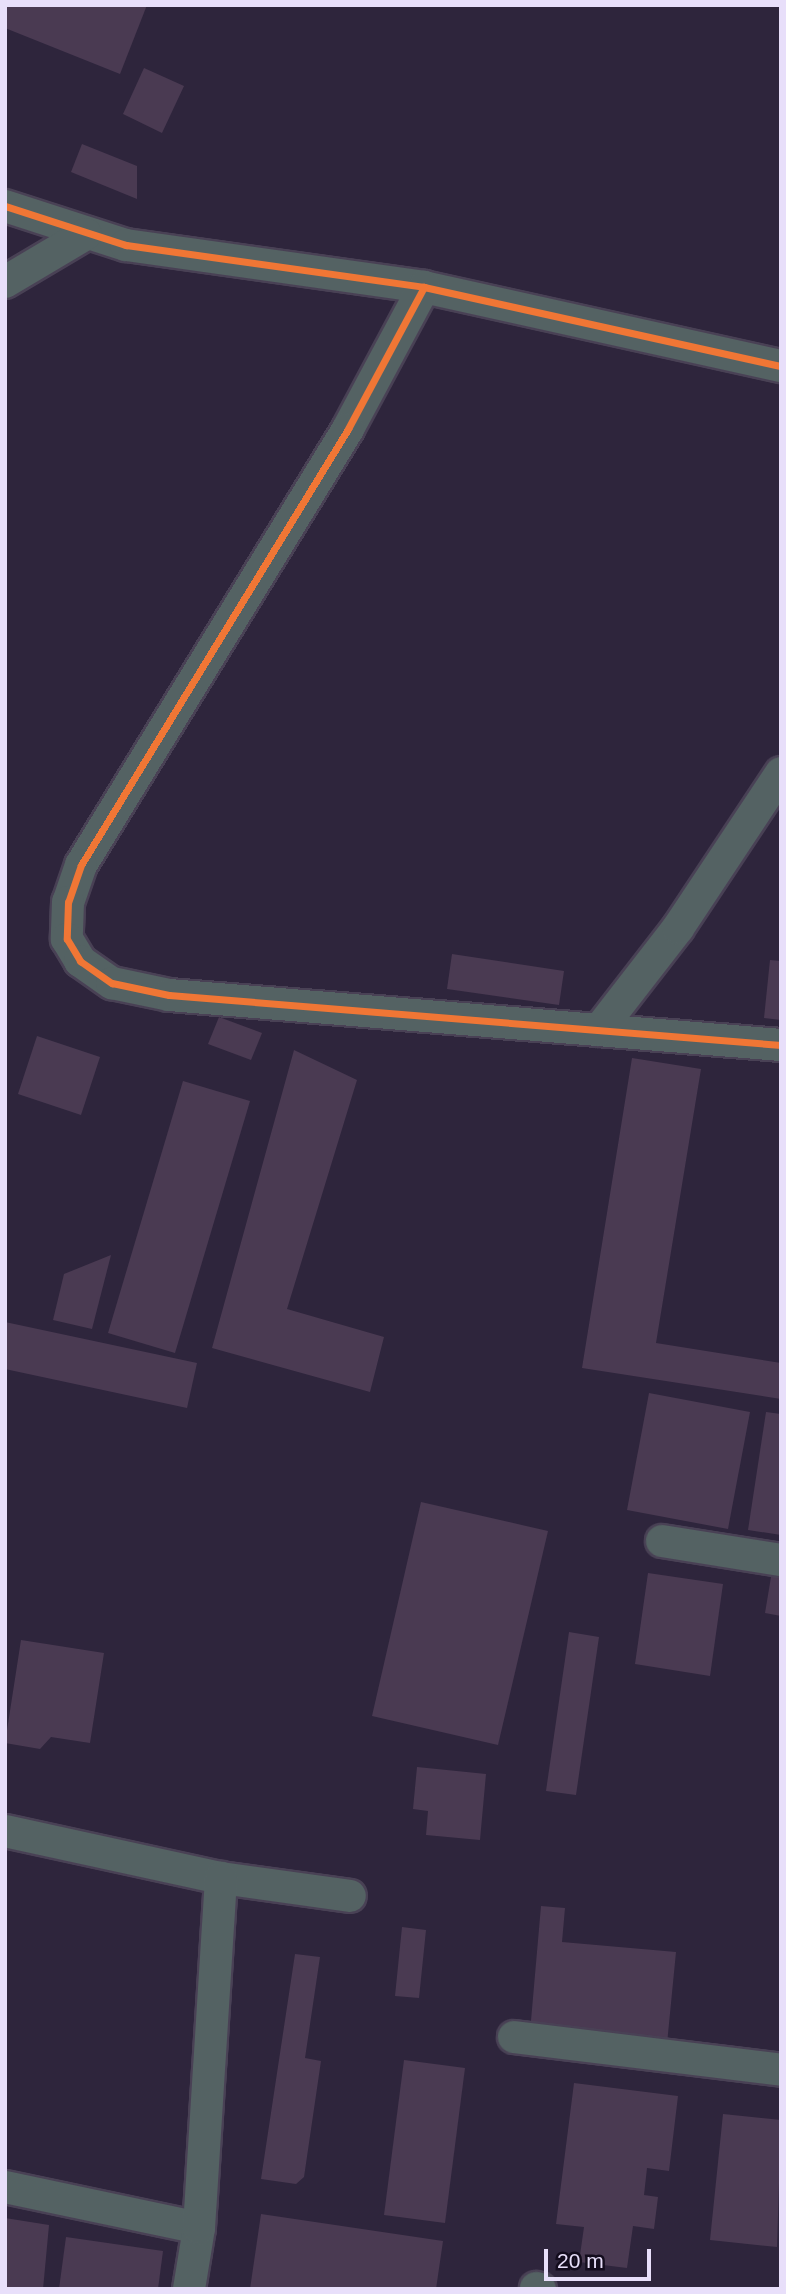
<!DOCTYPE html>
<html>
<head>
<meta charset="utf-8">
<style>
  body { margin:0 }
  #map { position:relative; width:786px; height:2294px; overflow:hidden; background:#2e253c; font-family:Arial,sans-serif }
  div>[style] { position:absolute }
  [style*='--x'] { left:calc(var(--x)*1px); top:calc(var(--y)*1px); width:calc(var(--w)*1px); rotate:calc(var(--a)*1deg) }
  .building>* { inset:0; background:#4a3a52 }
  .roads { filter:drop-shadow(2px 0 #494155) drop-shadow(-2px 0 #494155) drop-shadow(0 2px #494155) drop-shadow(0 -2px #494155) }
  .minor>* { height:32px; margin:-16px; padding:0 16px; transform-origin:16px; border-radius:16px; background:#546263 }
  .cycleway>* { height:7px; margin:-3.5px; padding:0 3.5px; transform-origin:3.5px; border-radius:3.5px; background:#f07635 }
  span { translate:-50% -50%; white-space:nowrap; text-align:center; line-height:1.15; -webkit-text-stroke:7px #130c1d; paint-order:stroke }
  .frame { position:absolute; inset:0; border:7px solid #e8dffa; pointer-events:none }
  .scale { position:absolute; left:544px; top:2249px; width:107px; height:32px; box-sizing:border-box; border:4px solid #e8dffa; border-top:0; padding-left:9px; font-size:21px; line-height:24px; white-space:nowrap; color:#e8dffa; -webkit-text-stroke:5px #130c1d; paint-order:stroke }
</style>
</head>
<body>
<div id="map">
  <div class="building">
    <div style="clip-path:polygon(5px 5px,147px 5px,120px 74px,5px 28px)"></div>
    <div style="clip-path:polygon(144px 68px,184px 86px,162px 133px,123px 114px)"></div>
    <div style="clip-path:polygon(82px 144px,137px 166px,137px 199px,71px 172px)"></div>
    <div style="clip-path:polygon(452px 954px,564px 971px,559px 1005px,447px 989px)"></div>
    <div style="clip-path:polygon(770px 960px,781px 961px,781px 1020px,764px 1018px)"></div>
    <div style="clip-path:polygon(219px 1017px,262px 1033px,251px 1060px,208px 1044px)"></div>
    <div style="clip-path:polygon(37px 1036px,100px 1057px,81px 1115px,18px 1094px)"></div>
    <div style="clip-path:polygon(294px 1050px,357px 1080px,287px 1309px,384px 1337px,370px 1392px,212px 1348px)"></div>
    <div style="clip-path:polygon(632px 1058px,701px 1069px,656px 1343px,781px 1363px,781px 1399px,582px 1368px)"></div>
    <div style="clip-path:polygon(183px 1081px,250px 1101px,175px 1353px,108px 1333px)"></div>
    <div style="clip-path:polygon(111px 1255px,92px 1329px,53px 1320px,64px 1274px)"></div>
    <div style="clip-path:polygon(5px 1322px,197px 1363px,187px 1408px,5px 1369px)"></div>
    <div style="clip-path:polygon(649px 1393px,750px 1412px,728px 1529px,627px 1510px)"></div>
    <div style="clip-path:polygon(766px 1412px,781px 1414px,781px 1535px,748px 1530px)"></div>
    <div style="clip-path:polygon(421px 1502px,548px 1531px,498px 1745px,372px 1716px)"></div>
    <div style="clip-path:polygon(772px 1571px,781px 1573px,781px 1616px,765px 1613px)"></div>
    <div style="clip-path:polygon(648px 1573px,723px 1584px,710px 1676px,635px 1664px)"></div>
    <div style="clip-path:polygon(569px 1632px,599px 1637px,576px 1795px,546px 1791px)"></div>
    <div style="clip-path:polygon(21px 1640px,104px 1653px,90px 1743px,51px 1737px,40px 1749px,5px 1743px)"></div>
    <div style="clip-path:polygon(417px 1767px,486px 1774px,480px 1840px,426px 1835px,428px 1811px,413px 1809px)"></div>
    <div style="clip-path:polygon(541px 1906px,565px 1908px,562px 1942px,676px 1952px,667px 2044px,530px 2032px)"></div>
    <div style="clip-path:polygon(402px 1927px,426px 1930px,419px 1998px,395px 1996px)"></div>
    <div style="clip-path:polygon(295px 1954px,320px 1957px,305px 2058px,321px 2061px,304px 2177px,296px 2184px,261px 2179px)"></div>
    <div style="clip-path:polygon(404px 2060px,465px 2068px,445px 2223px,384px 2215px)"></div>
    <div style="clip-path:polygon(574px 2083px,678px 2096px,669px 2171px,647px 2168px,644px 2195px,658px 2197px,654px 2229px,633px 2226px,627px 2268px,579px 2262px,584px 2227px,556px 2224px)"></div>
    <div style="clip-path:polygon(723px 2114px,781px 2120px,777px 2247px,710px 2240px)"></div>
    <div style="clip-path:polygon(261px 2214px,443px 2241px,436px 2289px,250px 2289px)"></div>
    <div style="clip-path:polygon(5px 2218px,49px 2225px,43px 2289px,5px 2289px)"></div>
    <div style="clip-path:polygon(66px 2237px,163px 2251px,158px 2289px,59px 2289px)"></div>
  </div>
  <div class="roads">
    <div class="minor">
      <div style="--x:5;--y:206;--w:127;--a:17.9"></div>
      <div style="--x:126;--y:245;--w:301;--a:8"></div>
      <div style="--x:424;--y:287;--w:366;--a:12.5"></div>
      <div style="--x:5;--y:282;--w:94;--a:-30.7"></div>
      <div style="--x:424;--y:287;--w:161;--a:118.2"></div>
      <div style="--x:348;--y:429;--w:511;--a:121.48"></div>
      <div style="--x:81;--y:865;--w:39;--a:109"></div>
      <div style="--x:68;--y:902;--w:37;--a:92"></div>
      <div style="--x:67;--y:939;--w:26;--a:59"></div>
      <div style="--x:80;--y:961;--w:39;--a:35"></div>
      <div style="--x:112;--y:983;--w:58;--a:11.9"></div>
      <div style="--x:169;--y:995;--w:614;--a:4.67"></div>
      <div style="--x:599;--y:1030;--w:129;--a:-52.2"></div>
      <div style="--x:678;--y:928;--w:186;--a:-56.4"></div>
      <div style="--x:662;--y:1541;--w:121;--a:9.1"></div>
      <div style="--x:5;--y:1831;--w:221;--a:12.3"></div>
      <div style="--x:221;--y:1878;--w:130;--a:7.9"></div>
      <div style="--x:514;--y:2037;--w:269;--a:7"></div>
      <div style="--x:5;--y:2187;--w:198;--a:11.9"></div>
      <div style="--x:199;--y:2228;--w:62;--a:99.3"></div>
      <div style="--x:199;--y:2228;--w:351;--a:-86.4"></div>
      <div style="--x:536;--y:2288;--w:4;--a:14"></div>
    </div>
  </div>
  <div class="cycleway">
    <div style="--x:5;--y:206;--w:127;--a:17.9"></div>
    <div style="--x:126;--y:245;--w:301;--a:8"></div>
    <div style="--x:424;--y:287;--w:366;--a:12.5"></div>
    <div style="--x:424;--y:287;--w:161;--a:118.2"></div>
    <div style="--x:348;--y:429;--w:511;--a:121.48"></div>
    <div style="--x:81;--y:865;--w:39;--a:109"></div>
    <div style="--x:68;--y:902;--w:37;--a:92"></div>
    <div style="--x:67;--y:939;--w:26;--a:59"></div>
    <div style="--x:80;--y:961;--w:39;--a:35"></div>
    <div style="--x:112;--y:983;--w:58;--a:11.9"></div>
    <div style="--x:169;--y:995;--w:614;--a:4.67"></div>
  </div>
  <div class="frame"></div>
  <div class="scale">20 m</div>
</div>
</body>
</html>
